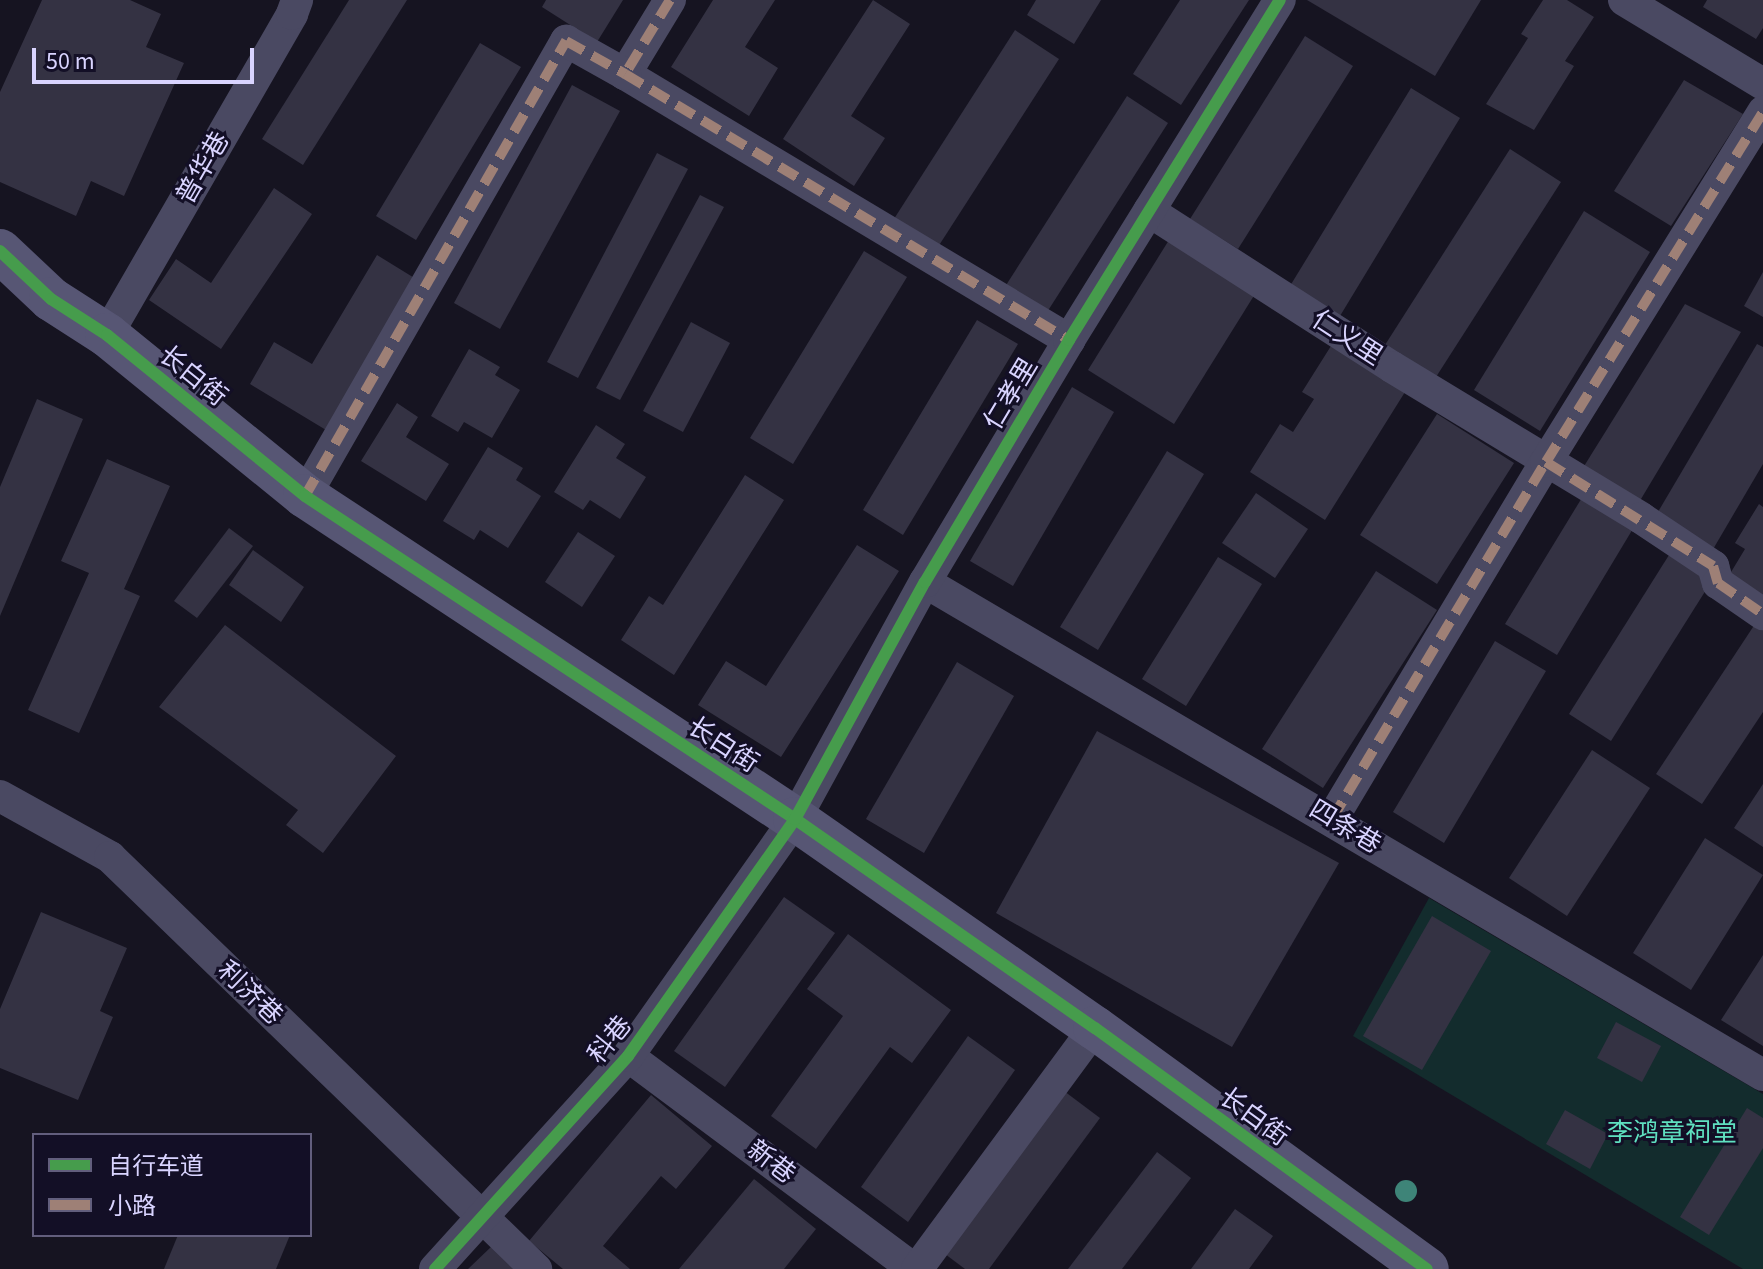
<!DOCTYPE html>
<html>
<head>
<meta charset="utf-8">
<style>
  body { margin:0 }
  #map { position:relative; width:1763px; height:1269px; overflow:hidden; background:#161421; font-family:"Source Sans 3","Noto Sans SC",sans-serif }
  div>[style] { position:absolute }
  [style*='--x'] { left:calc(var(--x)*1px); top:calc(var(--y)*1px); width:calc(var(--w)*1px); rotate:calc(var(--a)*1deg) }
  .green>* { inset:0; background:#132c2d }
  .building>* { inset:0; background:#343243 }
  .street>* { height:32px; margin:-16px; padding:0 16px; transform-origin:16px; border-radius:16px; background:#4a4962 }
  .secondary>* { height:44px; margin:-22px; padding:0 22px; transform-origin:22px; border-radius:22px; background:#575674 }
  .quiet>* { height:10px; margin-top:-5px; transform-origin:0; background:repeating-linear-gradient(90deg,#9e8076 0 20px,transparent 0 30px) }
  .cycleway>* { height:12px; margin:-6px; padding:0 6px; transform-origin:6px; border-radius:6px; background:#469c4c }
  .trees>* { width:22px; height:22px; margin:-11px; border-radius:50%; background:#3e8478 }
  span { translate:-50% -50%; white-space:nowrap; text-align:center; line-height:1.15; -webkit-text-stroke:6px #130f26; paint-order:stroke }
  .street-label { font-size:26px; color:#d9d4ff }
  .park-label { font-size:26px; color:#5fe0c0 }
  .legend { position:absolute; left:32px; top:1133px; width:280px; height:104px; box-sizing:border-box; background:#130f26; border:2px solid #625e7d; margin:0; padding:10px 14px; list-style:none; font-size:24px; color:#d9d4ff }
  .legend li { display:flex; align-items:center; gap:16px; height:40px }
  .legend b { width:40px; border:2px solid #625e7d }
  .scale { position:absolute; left:32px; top:48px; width:222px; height:36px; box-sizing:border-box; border:4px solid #d9d4ff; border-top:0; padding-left:10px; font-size:24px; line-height:28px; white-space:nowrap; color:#d9d4ff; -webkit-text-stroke:6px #130f26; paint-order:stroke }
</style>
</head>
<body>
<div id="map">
  <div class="green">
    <div style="clip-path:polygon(1429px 898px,1763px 1094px,1763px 1269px,1743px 1269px,1353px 1036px)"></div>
  </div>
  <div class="building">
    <div style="clip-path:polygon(42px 0,130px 0,161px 14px,146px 47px,184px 63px,124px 196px,91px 181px,76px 216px,0 182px,0 92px)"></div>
    <div style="clip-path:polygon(349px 0,407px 0,303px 165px,262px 139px)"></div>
    <div style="clip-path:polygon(546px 0,623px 0,597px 42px,542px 7px)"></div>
    <div style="clip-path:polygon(713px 0,775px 0,745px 47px,778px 68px,749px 116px,671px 67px)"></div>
    <div style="clip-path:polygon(873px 0,910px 24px,851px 116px,885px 138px,854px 186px,783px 139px)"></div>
    <div style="clip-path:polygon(1036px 0,1101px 0,1074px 44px,1027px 15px)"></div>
    <div style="clip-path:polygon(1180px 0,1249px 0,1181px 105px,1133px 74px)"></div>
    <div style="clip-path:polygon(1307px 0,1481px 0,1435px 76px)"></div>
    <div style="clip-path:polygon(1543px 0,1567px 0,1594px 17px,1565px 61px,1574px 66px,1534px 130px,1486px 104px,1528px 38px,1521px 34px)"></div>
    <div style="clip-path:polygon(1707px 0,1763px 0,1763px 28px,1756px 39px,1703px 7px)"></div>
    <div style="clip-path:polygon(1015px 30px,1059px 59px,936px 250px,892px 222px)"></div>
    <div style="clip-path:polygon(1305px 36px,1353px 66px,1238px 249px,1190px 219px)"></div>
    <div style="clip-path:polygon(480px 43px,521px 67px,416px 240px,376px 216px)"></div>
    <div style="clip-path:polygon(1684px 80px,1743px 114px,1671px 226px,1614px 191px)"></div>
    <div style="clip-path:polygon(572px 85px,620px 111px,500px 329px,454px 303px)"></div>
    <div style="clip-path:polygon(1411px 88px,1460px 118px,1340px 316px,1290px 286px)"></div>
    <div style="clip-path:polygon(1127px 96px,1168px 123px,1042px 320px,1001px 293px)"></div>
    <div style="clip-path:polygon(1510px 149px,1561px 182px,1436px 377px,1385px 345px)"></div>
    <div style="clip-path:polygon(657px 153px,688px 169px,578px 378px,547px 362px)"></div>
    <div style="clip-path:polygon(274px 188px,312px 214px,221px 349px,149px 300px,176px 259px,211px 283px)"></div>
    <div style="clip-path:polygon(700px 195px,724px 207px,620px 400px,596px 388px)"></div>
    <div style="clip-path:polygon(1584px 211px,1650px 252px,1540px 431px,1474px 390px)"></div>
    <div style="clip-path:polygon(1169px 240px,1255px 294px,1174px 424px,1088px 370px)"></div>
    <div style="clip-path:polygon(864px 251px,907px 277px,793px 464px,750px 438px)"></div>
    <div style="clip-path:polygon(377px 255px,416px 279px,326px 430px,250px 384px,274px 342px,312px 364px)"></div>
    <div style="clip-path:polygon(1763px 272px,1763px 317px,1744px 306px)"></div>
    <div style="clip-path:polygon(1685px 304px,1741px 332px,1638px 504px,1581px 471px)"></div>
    <div style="clip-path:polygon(977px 320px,1018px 344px,903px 535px,863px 510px)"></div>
    <div style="clip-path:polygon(691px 322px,730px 343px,683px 432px,643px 411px)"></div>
    <div style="clip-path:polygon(1336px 338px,1410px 384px,1325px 520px,1250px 472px,1280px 424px,1293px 432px,1314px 399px,1302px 392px)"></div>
    <div style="clip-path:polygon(1757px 344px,1763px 347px,1763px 464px,1712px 551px,1655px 517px)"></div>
    <div style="clip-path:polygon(469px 349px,500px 367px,495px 375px,520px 390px,492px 438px,464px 422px,458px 432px,431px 416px)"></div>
    <div style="clip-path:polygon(1072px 387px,1114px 412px,1013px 586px,970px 561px)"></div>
    <div style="clip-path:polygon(37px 399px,83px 419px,0 616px,0 487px)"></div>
    <div style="clip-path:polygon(397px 403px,418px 417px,406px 437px,449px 464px,426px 501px,361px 461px)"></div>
    <div style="clip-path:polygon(1437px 414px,1514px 463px,1437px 584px,1360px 535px)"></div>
    <div style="clip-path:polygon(596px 425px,625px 444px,616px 458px,646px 477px,620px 519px,590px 500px,583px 510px,554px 492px)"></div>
    <div style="clip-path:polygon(488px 447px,523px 468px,516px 480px,541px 496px,508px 548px,480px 530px,474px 540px,443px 521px)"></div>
    <div style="clip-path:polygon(1167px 451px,1204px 474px,1098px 650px,1060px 627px)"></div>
    <div style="clip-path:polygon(107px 459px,170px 486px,124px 589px,140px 596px,79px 733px,28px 710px,89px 573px,61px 561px)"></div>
    <div style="clip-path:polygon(745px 475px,784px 500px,674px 675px,621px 640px,649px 596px,663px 605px)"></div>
    <div style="clip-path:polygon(1256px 493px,1308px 529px,1275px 578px,1222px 543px)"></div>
    <div style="clip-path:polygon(1583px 496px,1634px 527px,1557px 655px,1505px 624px)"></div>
    <div style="clip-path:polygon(1759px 504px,1763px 507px,1763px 606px,1725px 582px,1745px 549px,1735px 543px)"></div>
    <div style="clip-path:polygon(229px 528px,253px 546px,197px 618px,174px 601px)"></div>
    <div style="clip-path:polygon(578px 532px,615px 556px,582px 607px,545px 582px)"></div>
    <div style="clip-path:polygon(857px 545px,899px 571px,781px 757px,698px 705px,726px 661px,766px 686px)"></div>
    <div style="clip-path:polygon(253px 550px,304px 587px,281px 622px,229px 585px)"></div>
    <div style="clip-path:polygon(1669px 555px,1711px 582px,1611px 741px,1569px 714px)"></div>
    <div style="clip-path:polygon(1218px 557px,1262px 584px,1186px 706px,1142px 679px)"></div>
    <div style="clip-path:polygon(1376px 571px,1437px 610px,1323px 788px,1262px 749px)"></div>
    <div style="clip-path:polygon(1755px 624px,1763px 629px,1763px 712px,1702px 804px,1656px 774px)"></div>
    <div style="clip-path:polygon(225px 625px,396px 756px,323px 853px,286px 825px,298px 810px,159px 707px)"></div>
    <div style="clip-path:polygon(1495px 641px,1546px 671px,1444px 843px,1393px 812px)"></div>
    <div style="clip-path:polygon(957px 662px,1014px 696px,924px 853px,866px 819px)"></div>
    <div style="clip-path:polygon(1097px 731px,1339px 863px,1232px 1047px,996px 913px)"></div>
    <div style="clip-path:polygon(1592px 750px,1650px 788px,1567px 916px,1509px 878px)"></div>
    <div style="clip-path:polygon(1763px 784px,1763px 847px,1734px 828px)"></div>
    <div style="clip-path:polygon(1705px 838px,1763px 875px,1691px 990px,1633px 953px)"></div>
    <div style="clip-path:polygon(784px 897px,835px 933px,725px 1087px,674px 1051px)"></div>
    <div style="clip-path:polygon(41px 912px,127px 948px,100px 1011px,113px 1017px,78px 1100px,0 1068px,0 1009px)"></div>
    <div style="clip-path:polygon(1432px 916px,1491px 951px,1422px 1070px,1363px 1036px)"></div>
    <div style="clip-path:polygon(848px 934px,951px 1010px,912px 1063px,890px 1047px,816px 1149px,771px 1116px,843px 1016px,807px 989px)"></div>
    <div style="clip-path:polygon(1763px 955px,1763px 1046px,1721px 1020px)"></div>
    <div style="clip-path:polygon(1616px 1022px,1661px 1046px,1642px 1082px,1597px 1058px)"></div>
    <div style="clip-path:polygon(968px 1036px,1015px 1070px,908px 1222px,861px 1187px)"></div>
    <div style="clip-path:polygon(1064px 1091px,1100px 1118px,989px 1269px,965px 1269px,945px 1254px)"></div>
    <div style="clip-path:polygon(651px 1095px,712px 1146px,676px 1189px,661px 1176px,603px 1246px,630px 1269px,563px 1269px,529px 1241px)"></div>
    <div style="clip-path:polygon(1747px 1108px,1763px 1118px,1763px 1148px,1709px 1235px,1680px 1217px)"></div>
    <div style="clip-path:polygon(1565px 1110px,1608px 1134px,1590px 1169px,1546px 1144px)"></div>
    <div style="clip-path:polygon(1157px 1152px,1191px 1178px,1122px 1269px,1068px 1269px)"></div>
    <div style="clip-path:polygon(754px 1179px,816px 1229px,784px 1269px,679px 1269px)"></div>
    <div style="clip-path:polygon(1235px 1209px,1273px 1236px,1249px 1269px,1191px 1269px)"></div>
    <div style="clip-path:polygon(178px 1235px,290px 1235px,276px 1269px,164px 1269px)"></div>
    <div style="clip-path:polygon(492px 1246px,515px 1269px,468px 1269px)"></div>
  </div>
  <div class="street">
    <div style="--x:670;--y:0;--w:87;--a:121.3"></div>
    <div style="--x:625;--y:74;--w:518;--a:30.93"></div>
    <div style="--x:1624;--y:0;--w:162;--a:31.1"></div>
    <div style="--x:1149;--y:211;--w:289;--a:32.7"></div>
    <div style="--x:1392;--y:367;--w:291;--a:31.2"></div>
    <div style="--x:1641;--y:518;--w:87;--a:33.7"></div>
    <div style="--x:1713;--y:566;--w:18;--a:74"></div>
    <div style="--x:1718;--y:583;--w:55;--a:34.6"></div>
    <div style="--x:107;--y:335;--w:370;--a:-60"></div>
    <div style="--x:292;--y:14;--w:15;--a:-70"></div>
    <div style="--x:305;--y:496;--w:525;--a:-60.16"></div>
    <div style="--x:566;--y:41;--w:68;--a:29.2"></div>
    <div style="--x:925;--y:582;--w:972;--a:30.47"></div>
    <div style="--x:0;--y:796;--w:126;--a:29"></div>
    <div style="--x:110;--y:857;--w:593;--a:44.04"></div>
    <div style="--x:1332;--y:819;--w:416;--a:-59.1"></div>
    <div style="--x:1546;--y:462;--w:412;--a:-58.2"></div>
    <div style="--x:628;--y:1056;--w:357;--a:36.7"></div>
    <div style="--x:435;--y:1269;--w:287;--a:-47.8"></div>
    <div style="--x:628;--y:1056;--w:290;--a:-54.8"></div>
    <div style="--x:795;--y:819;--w:270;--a:-61.3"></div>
    <div style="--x:925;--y:582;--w:282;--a:-59.2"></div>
    <div style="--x:1069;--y:340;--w:400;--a:-58.2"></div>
    <div style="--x:917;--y:1269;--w:300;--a:-53.6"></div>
  </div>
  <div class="secondary">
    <div style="--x:0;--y:251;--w:70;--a:43.3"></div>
    <div style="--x:51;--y:299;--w:67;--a:32.7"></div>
    <div style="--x:107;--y:335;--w:255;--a:39.1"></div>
    <div style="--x:305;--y:496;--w:587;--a:33.39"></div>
    <div style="--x:795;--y:819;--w:366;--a:34.9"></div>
    <div style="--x:1095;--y:1028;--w:410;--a:36"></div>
  </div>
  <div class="quiet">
    <div style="--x:670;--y:0;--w:87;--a:121.3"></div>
    <div style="--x:625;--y:74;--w:518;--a:30.93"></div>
    <div style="--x:1546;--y:462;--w:197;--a:31.9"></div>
    <div style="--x:1713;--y:566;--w:18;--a:74"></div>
    <div style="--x:1718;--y:583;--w:55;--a:34.6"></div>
    <div style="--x:305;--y:496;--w:525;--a:-60.16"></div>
    <div style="--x:566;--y:41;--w:68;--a:29.2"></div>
    <div style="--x:1332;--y:819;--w:416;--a:-59.1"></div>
    <div style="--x:1546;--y:462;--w:412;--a:-58.2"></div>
  </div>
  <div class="cycleway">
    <div style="--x:0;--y:251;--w:70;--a:43.3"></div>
    <div style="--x:51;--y:299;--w:67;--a:32.7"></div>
    <div style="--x:107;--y:335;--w:255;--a:39.1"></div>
    <div style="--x:305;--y:496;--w:587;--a:33.39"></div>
    <div style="--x:795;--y:819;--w:366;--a:34.9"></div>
    <div style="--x:1095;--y:1028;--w:410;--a:36"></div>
    <div style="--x:435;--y:1269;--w:287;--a:-47.8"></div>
    <div style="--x:628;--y:1056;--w:290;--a:-54.8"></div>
    <div style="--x:795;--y:819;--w:270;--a:-61.3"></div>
    <div style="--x:925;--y:582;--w:282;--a:-59.2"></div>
    <div style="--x:1069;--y:340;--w:400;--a:-58.2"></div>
  </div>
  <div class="trees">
    <div style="left:1406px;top:1191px"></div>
  </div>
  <div class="street-label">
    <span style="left:203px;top:168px;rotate:-60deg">普华巷</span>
    <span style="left:1347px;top:338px;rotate:33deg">仁义里</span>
    <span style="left:193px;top:376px;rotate:39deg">长白街</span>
    <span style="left:1011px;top:394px;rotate:-59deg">仁孝里</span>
    <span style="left:723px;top:745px;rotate:33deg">长白街</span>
    <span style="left:1345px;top:827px;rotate:31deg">四条巷</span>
    <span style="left:250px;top:993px;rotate:44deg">利济巷</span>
    <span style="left:610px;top:1040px;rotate:-51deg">科巷</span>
    <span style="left:1254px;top:1117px;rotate:36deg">长白街</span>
    <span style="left:771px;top:1162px;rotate:37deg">新巷</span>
  </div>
  <div class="park-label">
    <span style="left:1672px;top:1133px">李鸿章祠堂</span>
  </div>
  <ul class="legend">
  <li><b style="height:10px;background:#469c4c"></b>自行车道</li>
  <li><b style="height:10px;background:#9e8076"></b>小路</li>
  </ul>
  <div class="scale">50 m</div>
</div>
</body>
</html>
